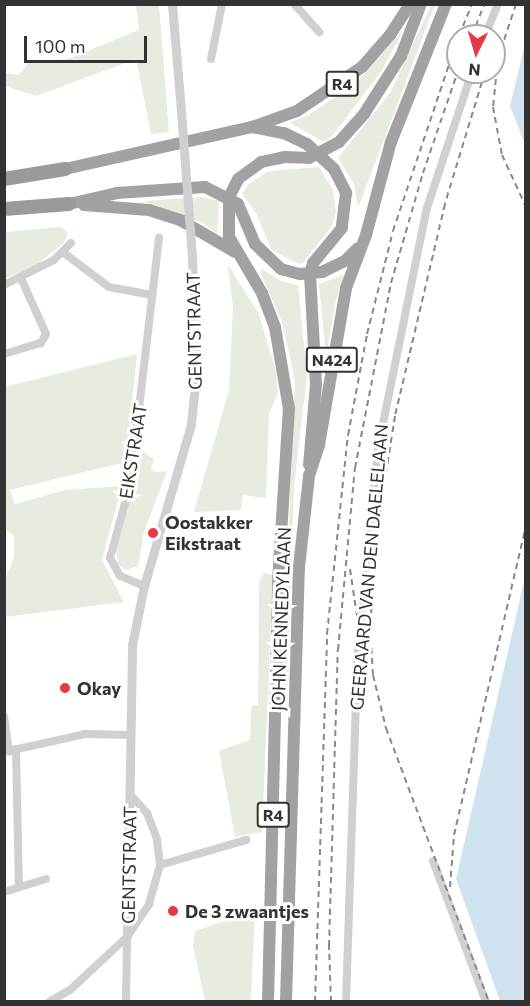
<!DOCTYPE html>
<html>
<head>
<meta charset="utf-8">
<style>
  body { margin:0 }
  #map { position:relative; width:530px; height:1006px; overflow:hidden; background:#fff; font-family:Commissioner,sans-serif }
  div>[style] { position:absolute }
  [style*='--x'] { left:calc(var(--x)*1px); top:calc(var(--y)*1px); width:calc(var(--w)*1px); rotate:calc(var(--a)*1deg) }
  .green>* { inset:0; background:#e6ecdf }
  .water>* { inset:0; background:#cfe2ee }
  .minor>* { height:8px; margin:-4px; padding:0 4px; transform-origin:4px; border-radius:4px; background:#d0d0d0 }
  .tertiary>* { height:9px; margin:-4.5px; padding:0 4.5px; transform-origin:4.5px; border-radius:4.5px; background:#d0d0d0 }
  .trunk>* { height:12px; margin:-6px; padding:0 6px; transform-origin:6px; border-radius:6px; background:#a2a2a2 }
  .motorway>* { height:14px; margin:-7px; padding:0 7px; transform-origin:7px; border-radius:7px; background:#9a9a9a }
  .rail>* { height:2px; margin-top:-1px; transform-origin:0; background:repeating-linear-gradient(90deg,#888 0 6px,transparent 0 10.5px) }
  .tertiary-bridge>* { height:9px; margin:-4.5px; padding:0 4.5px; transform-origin:4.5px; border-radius:4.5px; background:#d0d0d0 }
  .dots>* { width:16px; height:16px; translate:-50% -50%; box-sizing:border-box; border:3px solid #fff; border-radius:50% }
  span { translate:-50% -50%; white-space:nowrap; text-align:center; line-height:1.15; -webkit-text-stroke:6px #fff; paint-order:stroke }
  .shield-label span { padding:2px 4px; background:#fff; border:2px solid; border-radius:4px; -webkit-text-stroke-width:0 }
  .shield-label { font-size:16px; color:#333; font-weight:700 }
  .street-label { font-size:18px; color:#333 }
  .poi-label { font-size:18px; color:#333; font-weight:700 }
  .left { translate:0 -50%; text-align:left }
  .frame { position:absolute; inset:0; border:6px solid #333; pointer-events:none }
  .north { position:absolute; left:446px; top:24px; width:60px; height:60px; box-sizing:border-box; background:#fff; border:2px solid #adadad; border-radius:50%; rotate:185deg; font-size:16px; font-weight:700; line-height:24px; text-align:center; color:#333 }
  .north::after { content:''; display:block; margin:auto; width:21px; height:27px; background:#e63946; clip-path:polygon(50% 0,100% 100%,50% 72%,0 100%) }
  .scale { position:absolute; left:24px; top:36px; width:123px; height:27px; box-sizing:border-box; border:3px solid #333; border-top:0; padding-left:8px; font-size:18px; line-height:21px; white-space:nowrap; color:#333; -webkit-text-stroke:4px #fff; paint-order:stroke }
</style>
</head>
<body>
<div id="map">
  <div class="green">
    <div style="clip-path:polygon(136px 5px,159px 5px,169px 132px,151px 134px,136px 59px,36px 96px,5px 86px,5px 73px,19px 75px,30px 61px,68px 59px,139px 30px)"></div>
    <div style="clip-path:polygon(431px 5px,435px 5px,358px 208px,354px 184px,338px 158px,390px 93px)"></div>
    <div style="clip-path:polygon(404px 29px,381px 72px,333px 135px,324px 142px,290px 123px,310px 114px,357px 82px)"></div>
    <div style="clip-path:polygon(319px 167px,333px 190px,336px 212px,332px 226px,302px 264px,294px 262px,272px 250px,255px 211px,242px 194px,249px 184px,269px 171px)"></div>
    <div style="clip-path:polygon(203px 197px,219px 201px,217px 234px,203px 223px,143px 201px)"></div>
    <div style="clip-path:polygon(61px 227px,68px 233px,64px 243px,36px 265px,5px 279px,5px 232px)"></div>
    <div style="clip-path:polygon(228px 265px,259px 314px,276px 372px,278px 393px,269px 414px,266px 498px,243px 495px,241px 510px,194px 512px,229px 390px,233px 308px)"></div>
    <div style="clip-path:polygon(262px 269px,281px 281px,298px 285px,307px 376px,294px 487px,288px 691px,282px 692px,295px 380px,282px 322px,260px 272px)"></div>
    <div style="clip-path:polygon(344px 275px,336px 300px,326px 356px,319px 284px)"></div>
    <div style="clip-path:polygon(137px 354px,126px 462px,10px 490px,15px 504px,65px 490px,122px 486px,102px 560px,124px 602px,5px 617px,5px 579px,14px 557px,14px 536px,5px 529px,4px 387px)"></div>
    <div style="clip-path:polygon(142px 450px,154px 460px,151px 468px,154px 472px,167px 471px,144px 532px,138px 566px,126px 570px,118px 564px,116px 550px)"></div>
    <div style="clip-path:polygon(264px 573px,273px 575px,262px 832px,235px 837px,219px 751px,250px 740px,251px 706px,258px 705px,259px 582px)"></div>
    <div style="clip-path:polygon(255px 911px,251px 1001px,205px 1001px,193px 946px,195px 931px)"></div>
  </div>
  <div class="water">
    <div style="clip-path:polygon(525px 44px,525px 144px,510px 106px)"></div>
    <div style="clip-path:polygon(525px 577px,525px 1001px,500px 1001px,456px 879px)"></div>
  </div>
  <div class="minor">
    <div style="--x:294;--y:4;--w:38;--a:48"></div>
    <div style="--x:485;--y:36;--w:35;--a:-68"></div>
    <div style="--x:211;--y:59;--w:56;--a:-78.7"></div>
    <div style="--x:64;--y:253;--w:56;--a:37.1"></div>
    <div style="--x:109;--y:287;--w:44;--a:10.5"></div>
    <div style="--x:4;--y:285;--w:56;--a:-26.6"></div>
    <div style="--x:54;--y:260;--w:24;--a:-45"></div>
    <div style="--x:4;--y:354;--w:39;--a:-17"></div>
    <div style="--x:41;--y:343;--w:10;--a:-61"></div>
    <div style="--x:46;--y:334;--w:61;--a:-114.1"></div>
    <div style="--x:144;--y:586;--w:26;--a:-157"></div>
    <div style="--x:120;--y:576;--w:21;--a:-119"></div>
    <div style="--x:110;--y:558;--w:76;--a:-74.7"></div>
    <div style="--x:130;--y:485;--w:249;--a:-83.3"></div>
    <div style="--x:4;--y:716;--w:36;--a:82"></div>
    <div style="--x:16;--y:749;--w:138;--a:88.8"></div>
    <div style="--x:4;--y:752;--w:83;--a:-12.5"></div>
    <div style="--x:85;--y:734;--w:46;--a:1.2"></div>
    <div style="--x:433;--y:861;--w:151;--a:69.4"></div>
    <div style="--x:160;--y:865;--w:90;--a:-16.2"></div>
    <div style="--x:4;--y:892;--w:44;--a:-17.2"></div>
    <div style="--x:49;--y:1002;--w:24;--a:-30"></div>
    <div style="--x:70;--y:990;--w:78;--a:-42.9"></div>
    <div style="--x:126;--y:1002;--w:65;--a:-89.1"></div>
    <div style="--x:127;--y:937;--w:40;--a:-56"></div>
    <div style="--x:149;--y:904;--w:41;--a:-74.2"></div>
    <div style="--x:160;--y:865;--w:26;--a:-97"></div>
    <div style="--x:157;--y:839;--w:28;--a:-111"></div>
    <div style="--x:147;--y:813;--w:25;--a:-132"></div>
    <div style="--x:346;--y:1002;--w:340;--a:-88.1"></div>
    <div style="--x:357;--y:662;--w:220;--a:-84.3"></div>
    <div style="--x:379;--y:443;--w:240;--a:-78.5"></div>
    <div style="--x:427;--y:208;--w:143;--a:-71.7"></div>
  </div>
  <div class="tertiary">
    <div style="--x:172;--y:4;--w:107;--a:85.2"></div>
    <div style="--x:127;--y:937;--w:292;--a:-89"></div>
    <div style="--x:132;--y:645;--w:60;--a:-78.5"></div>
    <div style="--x:144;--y:586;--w:169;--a:-73.8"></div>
    <div style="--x:191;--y:424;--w:59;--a:-84.2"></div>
    <div style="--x:197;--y:365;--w:108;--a:-92.7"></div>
  </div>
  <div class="trunk">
    <div style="--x:252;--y:127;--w:33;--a:11"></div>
    <div style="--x:284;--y:133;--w:25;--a:26"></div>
    <div style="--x:307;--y:144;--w:37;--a:43"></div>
    <div style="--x:334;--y:169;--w:27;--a:63"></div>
    <div style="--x:346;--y:193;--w:35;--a:97"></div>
    <div style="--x:342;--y:228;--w:45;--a:129.6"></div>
    <div style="--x:313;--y:263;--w:11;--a:105"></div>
    <div style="--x:310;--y:274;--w:110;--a:86.9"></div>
    <div style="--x:316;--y:384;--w:81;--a:94.9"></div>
    <div style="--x:65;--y:169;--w:192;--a:-12.7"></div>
    <div style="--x:252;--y:127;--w:48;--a:-19.6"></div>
    <div style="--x:297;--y:111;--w:78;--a:-34.1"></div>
    <div style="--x:362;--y:67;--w:43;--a:-48.8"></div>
    <div style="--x:390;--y:35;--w:37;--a:-57"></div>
    <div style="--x:69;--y:204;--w:49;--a:-12.9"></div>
    <div style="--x:117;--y:193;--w:88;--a:-3.9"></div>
    <div style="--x:205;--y:187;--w:37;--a:27"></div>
    <div style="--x:238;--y:204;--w:43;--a:67"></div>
    <div style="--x:255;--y:244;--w:36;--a:44"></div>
    <div style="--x:281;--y:269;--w:20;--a:15"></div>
    <div style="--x:300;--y:274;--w:22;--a:-5"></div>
    <div style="--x:322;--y:272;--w:25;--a:-26"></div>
    <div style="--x:345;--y:261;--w:18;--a:-45"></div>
    <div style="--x:84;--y:205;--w:65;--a:4.4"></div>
    <div style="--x:149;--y:210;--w:35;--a:18"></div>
    <div style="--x:182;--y:221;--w:61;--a:30.3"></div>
    <div style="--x:268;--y:1002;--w:420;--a:-88.6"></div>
    <div style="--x:278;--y:582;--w:173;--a:-86.4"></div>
    <div style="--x:289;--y:409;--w:83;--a:-99.7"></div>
    <div style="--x:275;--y:327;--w:36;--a:-111"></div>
    <div style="--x:262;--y:293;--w:65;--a:-120.5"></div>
    <div style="--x:229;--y:237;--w:40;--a:-90"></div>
    <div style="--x:229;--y:197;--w:20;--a:-63"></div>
    <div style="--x:238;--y:179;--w:29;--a:-36"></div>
    <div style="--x:261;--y:162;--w:24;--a:-12"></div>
    <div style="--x:284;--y:157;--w:25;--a:2"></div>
    <div style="--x:309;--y:158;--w:34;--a:-28"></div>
    <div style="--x:339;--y:142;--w:38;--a:-48"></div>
    <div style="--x:364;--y:114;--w:69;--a:-57.5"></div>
    <div style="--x:401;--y:56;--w:56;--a:-69"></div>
    <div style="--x:286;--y:1002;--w:435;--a:-88.3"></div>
    <div style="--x:299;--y:567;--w:92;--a:-83.7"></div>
    <div style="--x:309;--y:476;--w:33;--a:-72"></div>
    <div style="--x:319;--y:445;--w:159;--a:-80.2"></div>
    <div style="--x:346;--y:288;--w:57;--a:-69.3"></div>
    <div style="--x:366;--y:235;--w:96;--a:-75"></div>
    <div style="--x:391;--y:142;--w:149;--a:-68.3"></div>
  </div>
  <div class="motorway">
    <div style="--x:4;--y:179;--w:62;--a:-9.3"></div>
    <div style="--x:4;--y:209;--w:65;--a:-4.4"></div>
  </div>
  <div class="rail">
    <div style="--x:516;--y:4;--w:57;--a:108.4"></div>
    <div style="--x:498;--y:58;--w:49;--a:95.8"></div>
    <div style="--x:493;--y:107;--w:49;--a:79.4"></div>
    <div style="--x:502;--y:155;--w:57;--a:65.2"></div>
    <div style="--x:459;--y:36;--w:35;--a:-68"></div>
    <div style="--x:472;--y:36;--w:34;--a:-69"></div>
    <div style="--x:485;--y:72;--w:138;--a:106.9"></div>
    <div style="--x:445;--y:204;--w:218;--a:103.3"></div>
    <div style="--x:395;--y:416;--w:108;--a:99"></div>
    <div style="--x:378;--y:523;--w:104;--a:94.4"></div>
    <div style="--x:370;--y:627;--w:48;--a:86.4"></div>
    <div style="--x:373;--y:675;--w:55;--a:76.2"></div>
    <div style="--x:386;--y:728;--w:293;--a:69.4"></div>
    <div style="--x:350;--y:569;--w:108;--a:81.5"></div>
    <div style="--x:450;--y:887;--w:52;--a:-85.6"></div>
    <div style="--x:454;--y:835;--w:317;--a:-76.9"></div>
    <div style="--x:315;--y:1002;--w:368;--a:-88.1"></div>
    <div style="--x:327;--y:634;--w:200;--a:-84"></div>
    <div style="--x:348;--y:435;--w:103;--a:-79.3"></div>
    <div style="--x:367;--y:334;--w:106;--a:-75.8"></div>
    <div style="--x:393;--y:231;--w:204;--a:-71.4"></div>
    <div style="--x:331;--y:1002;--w:56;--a:-92"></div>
    <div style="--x:329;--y:946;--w:296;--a:-88.3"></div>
    <div style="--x:338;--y:650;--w:183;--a:-84.7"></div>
    <div style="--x:355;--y:468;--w:188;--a:-79"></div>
    <div style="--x:391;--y:283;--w:115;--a:-73.8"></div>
    <div style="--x:423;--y:173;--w:108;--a:-71.1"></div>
  </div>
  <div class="tertiary-bridge">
    <div style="--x:181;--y:111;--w:146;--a:85.7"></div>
  </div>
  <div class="dots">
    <div style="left:153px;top:533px;background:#e63946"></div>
    <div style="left:65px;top:688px;background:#e63946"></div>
    <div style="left:173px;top:911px;background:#e63946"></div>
  </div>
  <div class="shield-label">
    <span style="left:342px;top:84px">R4</span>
    <span style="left:332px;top:360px">N424</span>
    <span style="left:273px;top:815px">R4</span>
  </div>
  <div class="street-label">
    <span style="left:194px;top:331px;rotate:-91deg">GENTSTRAAT</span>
    <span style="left:133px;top:451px;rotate:-81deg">EIKSTRAAT</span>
    <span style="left:369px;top:567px;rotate:-85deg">GEERAARD VAN DEN DAELELAAN</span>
    <span style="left:281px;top:619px;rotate:-88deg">JOHN KENNEDYLAAN</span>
    <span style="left:129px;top:865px;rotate:-89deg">GENTSTRAAT</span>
  </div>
  <div class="poi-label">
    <span class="left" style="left:165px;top:533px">Oostakker<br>Eikstraat</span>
    <span class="left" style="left:77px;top:688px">Okay</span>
    <span class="left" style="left:185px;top:911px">De 3 zwaantjes</span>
  </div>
  <div class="frame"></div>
  <div class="north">N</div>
  <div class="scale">100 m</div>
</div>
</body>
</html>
